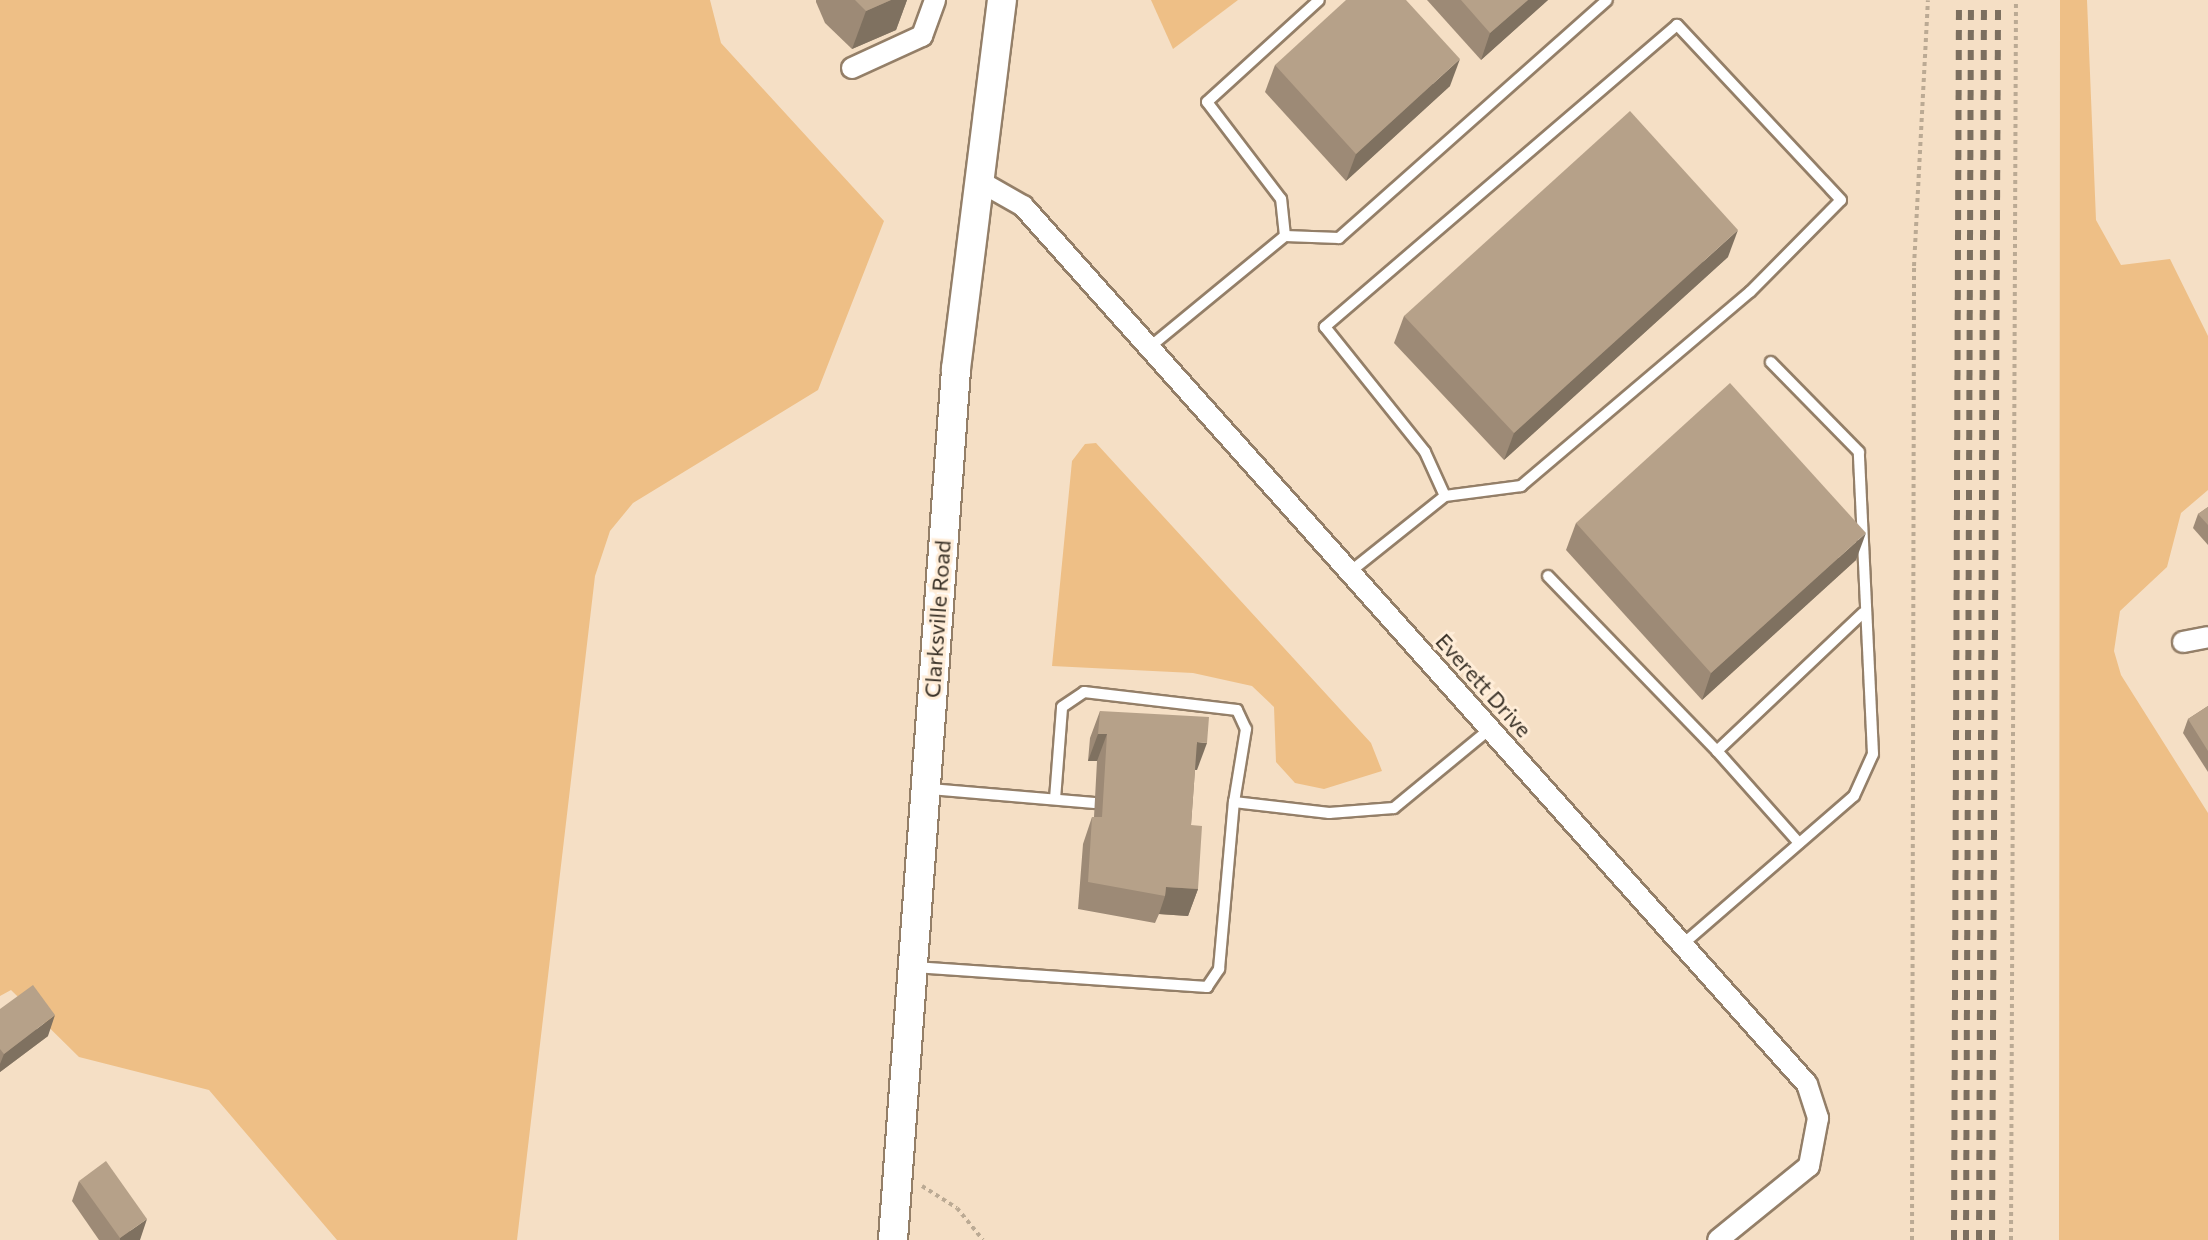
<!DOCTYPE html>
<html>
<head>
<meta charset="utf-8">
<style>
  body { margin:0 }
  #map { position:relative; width:2208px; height:1240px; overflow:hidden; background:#f5dfc5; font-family:Commissioner,sans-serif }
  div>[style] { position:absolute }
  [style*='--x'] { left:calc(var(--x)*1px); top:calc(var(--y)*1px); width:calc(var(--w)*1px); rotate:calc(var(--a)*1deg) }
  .green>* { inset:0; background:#eebf86 }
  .path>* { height:4px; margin-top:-2px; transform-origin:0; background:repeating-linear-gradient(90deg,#bbaa94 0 4px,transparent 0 8px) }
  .roads { filter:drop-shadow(2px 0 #947f68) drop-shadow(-2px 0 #947f68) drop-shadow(0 2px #947f68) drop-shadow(0 -2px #947f68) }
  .lane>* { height:10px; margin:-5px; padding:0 5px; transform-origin:5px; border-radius:5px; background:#fff }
  .street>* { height:20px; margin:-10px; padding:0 10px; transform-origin:10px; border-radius:10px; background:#fff }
  .secondary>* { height:28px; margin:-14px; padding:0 14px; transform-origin:14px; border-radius:14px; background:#fff }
  .rail>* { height:6px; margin-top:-3px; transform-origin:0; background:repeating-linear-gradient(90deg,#7c6f5f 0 10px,transparent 0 20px) }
  .wall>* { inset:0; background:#9d8a76 }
  .shaded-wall>* { inset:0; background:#7f7160 }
  .building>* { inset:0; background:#b6a189 }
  span { translate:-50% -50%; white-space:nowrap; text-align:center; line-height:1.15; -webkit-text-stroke:6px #ffedd8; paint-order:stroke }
  .street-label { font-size:22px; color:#393127 }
</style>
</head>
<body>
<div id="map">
  <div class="green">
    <div style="clip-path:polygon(0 0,710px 0,721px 43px,884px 221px,818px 390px,633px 503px,610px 531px,595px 576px,517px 1240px,337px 1240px,209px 1090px,79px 1057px,11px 990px,0 996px)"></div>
    <div style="clip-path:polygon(1151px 0,1238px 0,1173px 49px)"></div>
    <div style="clip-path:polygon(2060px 0,2087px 0,2096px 220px,2121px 265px,2170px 259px,2208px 336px,2208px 490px,2181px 513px,2167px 567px,2120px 611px,2114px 651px,2121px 675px,2208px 813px,2208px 1240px,2059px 1240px)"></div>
    <div style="clip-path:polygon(1096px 443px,1371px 743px,1382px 771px,1324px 789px,1295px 783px,1276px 762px,1274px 707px,1252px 686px,1193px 673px,1052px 666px,1072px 461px,1085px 444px)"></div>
  </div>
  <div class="path">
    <div style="--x:922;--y:1186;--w:41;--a:32.2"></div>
    <div style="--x:957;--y:1208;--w:41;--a:50.9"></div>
    <div style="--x:1912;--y:1240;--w:974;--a:-89.88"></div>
    <div style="--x:1914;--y:266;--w:266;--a:-87"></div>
    <div style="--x:2011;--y:1240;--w:1240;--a:-89.77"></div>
  </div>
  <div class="roads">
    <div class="lane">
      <div style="--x:1285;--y:236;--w:37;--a:-96"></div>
      <div style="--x:1281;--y:199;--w:122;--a:-127.3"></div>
      <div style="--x:1207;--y:102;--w:151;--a:-42.3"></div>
      <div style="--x:1151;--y:346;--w:173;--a:-39.4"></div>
      <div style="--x:1285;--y:236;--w:54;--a:2.1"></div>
      <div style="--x:1339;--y:238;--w:358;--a:-41.6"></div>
      <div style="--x:1351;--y:571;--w:120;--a:-38.6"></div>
      <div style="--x:1445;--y:496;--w:77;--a:-7.5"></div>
      <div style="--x:1521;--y:486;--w:300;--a:-40.3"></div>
      <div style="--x:1750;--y:292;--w:129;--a:-45.3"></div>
      <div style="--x:1841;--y:200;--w:240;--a:-133.1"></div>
      <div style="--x:1677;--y:25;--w:464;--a:139.4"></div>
      <div style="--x:1325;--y:327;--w:160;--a:51.3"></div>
      <div style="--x:1425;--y:452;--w:48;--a:65.6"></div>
      <div style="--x:1548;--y:576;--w:243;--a:46"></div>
      <div style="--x:929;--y:789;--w:167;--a:4.8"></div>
      <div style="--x:1055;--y:799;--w:92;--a:-85.6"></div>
      <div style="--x:1062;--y:707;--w:27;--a:-34"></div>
      <div style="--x:1084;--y:692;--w:154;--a:6.7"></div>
      <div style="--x:1237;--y:710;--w:21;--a:65"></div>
      <div style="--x:1246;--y:729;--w:74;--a:99.3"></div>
      <div style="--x:1799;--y:843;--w:123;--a:-131.7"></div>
      <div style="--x:1717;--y:751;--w:201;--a:-43.4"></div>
      <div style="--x:1683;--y:944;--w:226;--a:-40.9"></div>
      <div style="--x:1854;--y:796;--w:46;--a:-65.7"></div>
      <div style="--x:1873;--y:754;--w:302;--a:-92.7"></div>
      <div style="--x:1859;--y:452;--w:126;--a:-134.4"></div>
      <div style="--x:914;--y:967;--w:294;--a:3.9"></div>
      <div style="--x:1207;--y:987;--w:22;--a:-56"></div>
      <div style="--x:1219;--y:969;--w:168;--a:-84.9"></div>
      <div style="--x:1234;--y:802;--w:96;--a:6.6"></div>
      <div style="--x:1329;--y:813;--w:65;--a:-4.4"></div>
      <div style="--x:1394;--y:808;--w:126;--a:-39.5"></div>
    </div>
    <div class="street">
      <div style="--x:852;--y:68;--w:77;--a:-24.6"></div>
      <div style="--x:922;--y:36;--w:38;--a:-70"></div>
      <div style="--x:979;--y:181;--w:51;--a:29.6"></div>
      <div style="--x:1023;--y:206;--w:1177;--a:48.24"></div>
      <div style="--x:1807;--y:1084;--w:36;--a:72"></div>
      <div style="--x:1818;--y:1118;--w:49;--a:100.6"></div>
      <div style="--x:1809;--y:1166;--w:117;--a:140.9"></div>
      <div style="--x:2183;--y:642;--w:25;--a:-11"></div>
    </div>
    <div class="secondary">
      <div style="--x:893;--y:1240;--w:873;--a:-85.86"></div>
      <div style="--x:956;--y:369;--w:372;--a:-82.9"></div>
    </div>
  </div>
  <div class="rail">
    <div style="--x:1954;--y:1240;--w:1240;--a:-89.77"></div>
    <div style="--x:1966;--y:1240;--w:1240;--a:-89.77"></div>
    <div style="--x:1979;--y:1240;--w:1240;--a:-89.77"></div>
    <div style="--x:1992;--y:1240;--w:1240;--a:-89.72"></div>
  </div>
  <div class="wall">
    <div style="clip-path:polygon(816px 0,907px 0,896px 30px,852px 49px,825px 23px,816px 2px)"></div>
    <div style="clip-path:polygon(1427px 0,1548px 0,1481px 60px)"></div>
    <div style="clip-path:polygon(1275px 65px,1450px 86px,1346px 181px,1265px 92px)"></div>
    <div style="clip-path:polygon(1728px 257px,1504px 460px,1394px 343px,1404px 316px)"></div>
    <div style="clip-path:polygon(2208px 507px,2208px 545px,2193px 528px,2198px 514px)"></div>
    <div style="clip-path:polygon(1576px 523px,1856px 560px,1702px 700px,1566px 550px)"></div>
    <div style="clip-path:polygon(2208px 706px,2208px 772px,2183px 733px,2188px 719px)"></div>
    <div style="clip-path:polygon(1100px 711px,1197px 770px,1195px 770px,1191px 825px,1198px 889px,1188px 916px,1159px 914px,1155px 923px,1078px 909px,1083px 844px,1092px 817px,1094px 817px,1097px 761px,1088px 761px,1090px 738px)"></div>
    <div style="clip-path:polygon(0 1009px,48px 1036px,0 1072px)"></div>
    <div style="clip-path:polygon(79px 1181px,140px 1240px,99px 1240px,72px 1201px)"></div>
  </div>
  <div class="shaded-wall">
    <div style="clip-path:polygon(891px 0,907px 0,896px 30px,852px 49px,866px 11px)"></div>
    <div style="clip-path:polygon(1528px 0,1548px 0,1481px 60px,1490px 33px)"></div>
    <div style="clip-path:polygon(1460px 59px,1450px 86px,1346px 181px,1356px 154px)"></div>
    <div style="clip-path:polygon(1738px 230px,1728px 257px,1504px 460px,1514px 433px)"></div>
    <div style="clip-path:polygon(1866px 533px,1856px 560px,1702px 700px,1711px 673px)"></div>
    <div style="clip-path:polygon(1098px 734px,1107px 734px,1097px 761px,1088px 761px)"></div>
    <div style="clip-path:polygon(1197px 742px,1207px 743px,1197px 770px,1187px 769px)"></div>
    <div style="clip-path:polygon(1166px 887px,1198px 889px,1188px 916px,1159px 914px,1165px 896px)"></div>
    <div style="clip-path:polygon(55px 1015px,48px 1036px,0 1072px,0 1064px,4px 1054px)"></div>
    <div style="clip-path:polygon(147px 1219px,140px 1240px,120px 1240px,120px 1238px)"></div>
  </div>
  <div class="building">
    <div style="clip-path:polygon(855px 0,891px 0,866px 11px)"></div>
    <div style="clip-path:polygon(1346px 0,1406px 0,1460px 59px,1356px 154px,1275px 65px)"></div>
    <div style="clip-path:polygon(1461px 0,1528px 0,1490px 33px)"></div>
    <div style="clip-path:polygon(1630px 111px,1738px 230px,1514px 433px,1404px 316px)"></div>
    <div style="clip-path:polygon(1730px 383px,1866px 533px,1711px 673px,1576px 523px)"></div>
    <div style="clip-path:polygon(2208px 507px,2208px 525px,2198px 514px)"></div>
    <div style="clip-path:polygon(2208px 706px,2208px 751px,2188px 719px)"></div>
    <div style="clip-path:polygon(1100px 711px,1209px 717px,1207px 743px,1197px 742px,1191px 825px,1202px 826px,1198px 889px,1166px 887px,1165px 896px,1088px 882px,1092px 817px,1102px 817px,1107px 734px,1098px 734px)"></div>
    <div style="clip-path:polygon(33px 985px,55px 1015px,4px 1054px,0 1049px,0 1009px)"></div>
    <div style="clip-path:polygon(106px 1161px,147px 1219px,120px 1238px,79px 1181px)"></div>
  </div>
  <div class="street-label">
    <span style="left:937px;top:619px;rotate:-86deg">Clarksville Road</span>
    <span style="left:1484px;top:685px;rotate:48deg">Everett Drive</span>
  </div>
</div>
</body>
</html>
